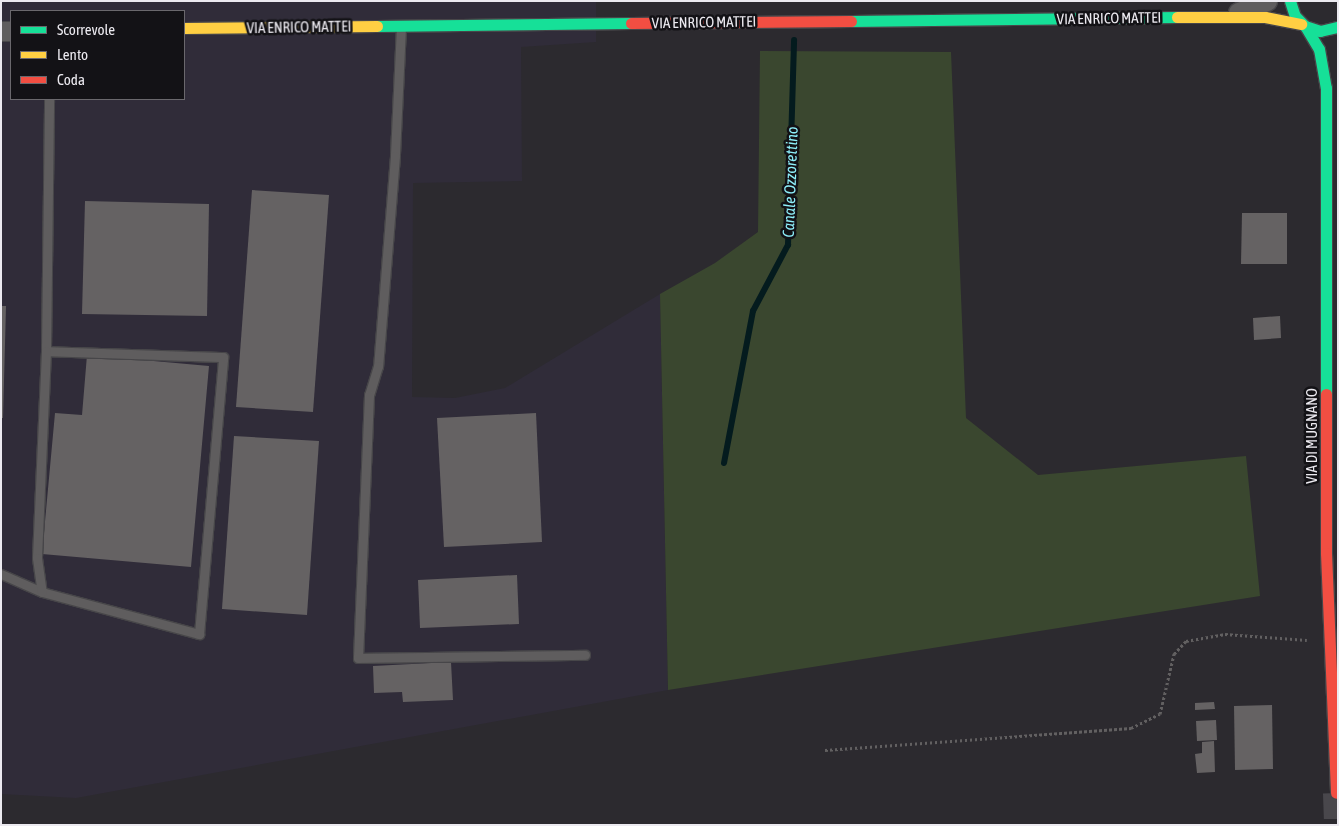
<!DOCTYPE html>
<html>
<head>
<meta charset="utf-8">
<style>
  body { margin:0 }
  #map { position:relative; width:1339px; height:826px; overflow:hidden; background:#2c2a2f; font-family:"Asap Condensed",sans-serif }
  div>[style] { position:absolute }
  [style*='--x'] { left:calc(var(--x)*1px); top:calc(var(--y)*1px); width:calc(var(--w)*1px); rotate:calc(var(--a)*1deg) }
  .built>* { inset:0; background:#302c39 }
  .green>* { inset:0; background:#3a472f }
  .stream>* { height:6px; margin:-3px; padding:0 3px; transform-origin:3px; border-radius:3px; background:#041b1e }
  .building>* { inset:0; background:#656263 }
  .secondary-tunnel>* { height:26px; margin-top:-13px; transform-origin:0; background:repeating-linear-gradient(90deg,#49474c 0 26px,transparent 0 39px) }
  .path>* { height:3px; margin-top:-1.5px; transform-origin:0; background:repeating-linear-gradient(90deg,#626061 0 2.5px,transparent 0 5px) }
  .roads { filter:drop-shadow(1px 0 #474649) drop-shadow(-1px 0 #474649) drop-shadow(0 1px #474649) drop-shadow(0 -1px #474649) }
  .lane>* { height:9px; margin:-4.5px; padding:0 4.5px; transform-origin:4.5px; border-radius:4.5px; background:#5f5d5e }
  .street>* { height:19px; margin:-9.5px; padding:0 9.5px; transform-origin:9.5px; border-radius:9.5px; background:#5f5d5e }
  .fast>* { height:11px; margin:-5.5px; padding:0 5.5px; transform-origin:5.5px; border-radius:5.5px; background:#16e098 }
  .slow>* { height:11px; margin:-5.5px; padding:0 5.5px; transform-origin:5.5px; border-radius:5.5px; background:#ffcf43 }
  .jam>* { height:11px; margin:-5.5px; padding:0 5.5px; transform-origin:5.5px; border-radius:5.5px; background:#f24e42 }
  span { translate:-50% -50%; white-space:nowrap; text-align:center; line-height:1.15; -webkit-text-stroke:5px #131216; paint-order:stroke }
  .street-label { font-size:15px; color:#eceaf0 }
  .water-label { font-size:16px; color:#8eeffa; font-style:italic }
  .frame { position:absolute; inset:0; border:2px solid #eceaf0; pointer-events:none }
  .legend { position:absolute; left:10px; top:10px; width:175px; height:90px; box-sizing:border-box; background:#131216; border:1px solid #6a686d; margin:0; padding:6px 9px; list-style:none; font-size:15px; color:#eceaf0 }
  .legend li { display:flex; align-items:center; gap:10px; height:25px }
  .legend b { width:25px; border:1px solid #6a686d }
</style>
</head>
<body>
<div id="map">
  <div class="built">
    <div style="clip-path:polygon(evenodd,1px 1px,596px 1px,596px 42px,521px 47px,522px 181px,413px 183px,412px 397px,455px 398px,505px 388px,660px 294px,668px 690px,76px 798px,1px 794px,1px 1px,11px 11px,184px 11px,184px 99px,11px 99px,11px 11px)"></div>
  </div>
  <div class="green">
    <div style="clip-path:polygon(760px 51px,951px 52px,966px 418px,1038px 475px,1246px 456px,1260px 596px,668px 690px,660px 294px,715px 263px,758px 232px)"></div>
  </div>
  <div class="stream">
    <div style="--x:724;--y:463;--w:155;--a:-79.2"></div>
    <div style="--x:753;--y:311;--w:75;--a:-62.1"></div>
    <div style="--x:788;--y:245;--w:205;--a:-88.3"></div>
  </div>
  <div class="building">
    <div style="clip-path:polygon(252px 190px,329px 195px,313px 412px,236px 407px)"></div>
    <div style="clip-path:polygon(85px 201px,209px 204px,207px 316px,82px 314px)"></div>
    <div style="clip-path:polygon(1242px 213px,1287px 213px,1287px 264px,1241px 264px)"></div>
    <div style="clip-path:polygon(1px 306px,6px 306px,3px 418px,1px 418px)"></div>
    <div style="clip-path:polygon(1280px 316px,1281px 338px,1254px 340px,1253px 318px)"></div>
    <div style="clip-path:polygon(87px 355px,209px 366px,191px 567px,42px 554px,55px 413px,82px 415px)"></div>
    <div style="clip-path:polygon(536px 413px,542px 542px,444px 547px,437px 418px)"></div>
    <div style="clip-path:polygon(234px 436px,319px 441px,307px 615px,222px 609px)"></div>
    <div style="clip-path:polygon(517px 575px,519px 624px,420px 628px,418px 580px)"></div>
    <div style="clip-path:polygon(451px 662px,453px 700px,403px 702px,402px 692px,374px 693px,373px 666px)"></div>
    <div style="clip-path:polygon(1214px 702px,1215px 709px,1195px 710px,1195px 703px)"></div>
    <div style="clip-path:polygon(1272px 705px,1273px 769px,1235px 770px,1234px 706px)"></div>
    <div style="clip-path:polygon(1216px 720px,1217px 740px,1197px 741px,1196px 721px)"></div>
    <div style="clip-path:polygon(1214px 741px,1215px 772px,1197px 773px,1195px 754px,1202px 753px,1202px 742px)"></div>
  </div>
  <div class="secondary-tunnel">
    <div style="--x:1336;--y:793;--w:32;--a:88"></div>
  </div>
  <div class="path">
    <div style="--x:825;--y:750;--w:307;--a:-4.1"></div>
    <div style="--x:1131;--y:728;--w:32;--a:-26"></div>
    <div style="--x:1160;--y:714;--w:62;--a:-76.9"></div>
    <div style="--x:1174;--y:654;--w:18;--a:-47"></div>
    <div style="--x:1186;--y:641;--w:40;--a:-10"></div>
    <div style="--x:1225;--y:634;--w:82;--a:4.2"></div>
  </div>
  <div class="roads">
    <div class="lane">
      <div style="--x:401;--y:27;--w:129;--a:92.7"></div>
      <div style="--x:395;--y:156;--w:211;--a:94.6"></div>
      <div style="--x:378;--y:366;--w:30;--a:107"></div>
      <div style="--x:369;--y:395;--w:263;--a:92.4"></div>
      <div style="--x:358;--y:658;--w:227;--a:-0.8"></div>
      <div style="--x:46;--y:351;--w:252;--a:-89.3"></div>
      <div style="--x:1;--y:574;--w:45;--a:23.7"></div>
      <div style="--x:42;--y:592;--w:163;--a:15"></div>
      <div style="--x:199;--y:634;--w:278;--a:-85"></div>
      <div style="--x:223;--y:357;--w:177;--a:-178.1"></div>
      <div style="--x:46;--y:351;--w:207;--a:92.5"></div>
      <div style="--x:37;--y:558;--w:34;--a:82"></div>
    </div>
    <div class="street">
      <div style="--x:1238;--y:12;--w:31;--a:-21"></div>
      <div style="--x:1;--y:31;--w:10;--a:0"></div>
    </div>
    <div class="fast">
      <div style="--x:1290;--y:1;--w:16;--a:72"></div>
      <div style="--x:1295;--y:16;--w:14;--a:45"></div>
      <div style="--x:1305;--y:26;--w:16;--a:18"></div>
      <div style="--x:1320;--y:31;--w:18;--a:-13"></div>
      <div style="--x:851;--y:21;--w:326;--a:-0.7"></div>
      <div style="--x:377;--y:26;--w:254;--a:-0.7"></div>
      <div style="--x:1305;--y:26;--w:27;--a:59"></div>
      <div style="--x:1319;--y:49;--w:40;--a:80"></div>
      <div style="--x:1326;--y:88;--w:306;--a:90"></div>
    </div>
    <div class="slow">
      <div style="--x:1177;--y:17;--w:88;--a:0"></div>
      <div style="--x:1265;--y:17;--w:37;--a:11"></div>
      <div style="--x:184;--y:28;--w:193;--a:-0.6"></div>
    </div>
    <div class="jam">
      <div style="--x:631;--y:23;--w:220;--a:-0.5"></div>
      <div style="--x:1326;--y:394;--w:159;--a:90"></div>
      <div style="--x:1326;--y:553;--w:240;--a:87.6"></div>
    </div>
  </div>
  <div class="street-label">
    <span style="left:1109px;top:18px;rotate:-1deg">VIA ENRICO MATTEI</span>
    <span style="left:704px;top:22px;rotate:-1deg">VIA ENRICO MATTEI</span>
    <span style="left:299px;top:27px;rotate:-1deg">VIA ENRICO MATTEI</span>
    <span style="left:1312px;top:436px;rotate:-90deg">VIA DI MUGNANO</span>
  </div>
  <div class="water-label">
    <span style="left:790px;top:182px;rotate:-88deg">Canale Ozzorettino</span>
  </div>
  <div class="frame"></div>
  <ul class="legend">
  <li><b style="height:6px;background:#16e098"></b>Scorrevole</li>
  <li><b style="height:6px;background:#ffcf43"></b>Lento</li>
  <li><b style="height:6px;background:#f24e42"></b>Coda</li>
  </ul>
</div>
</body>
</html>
